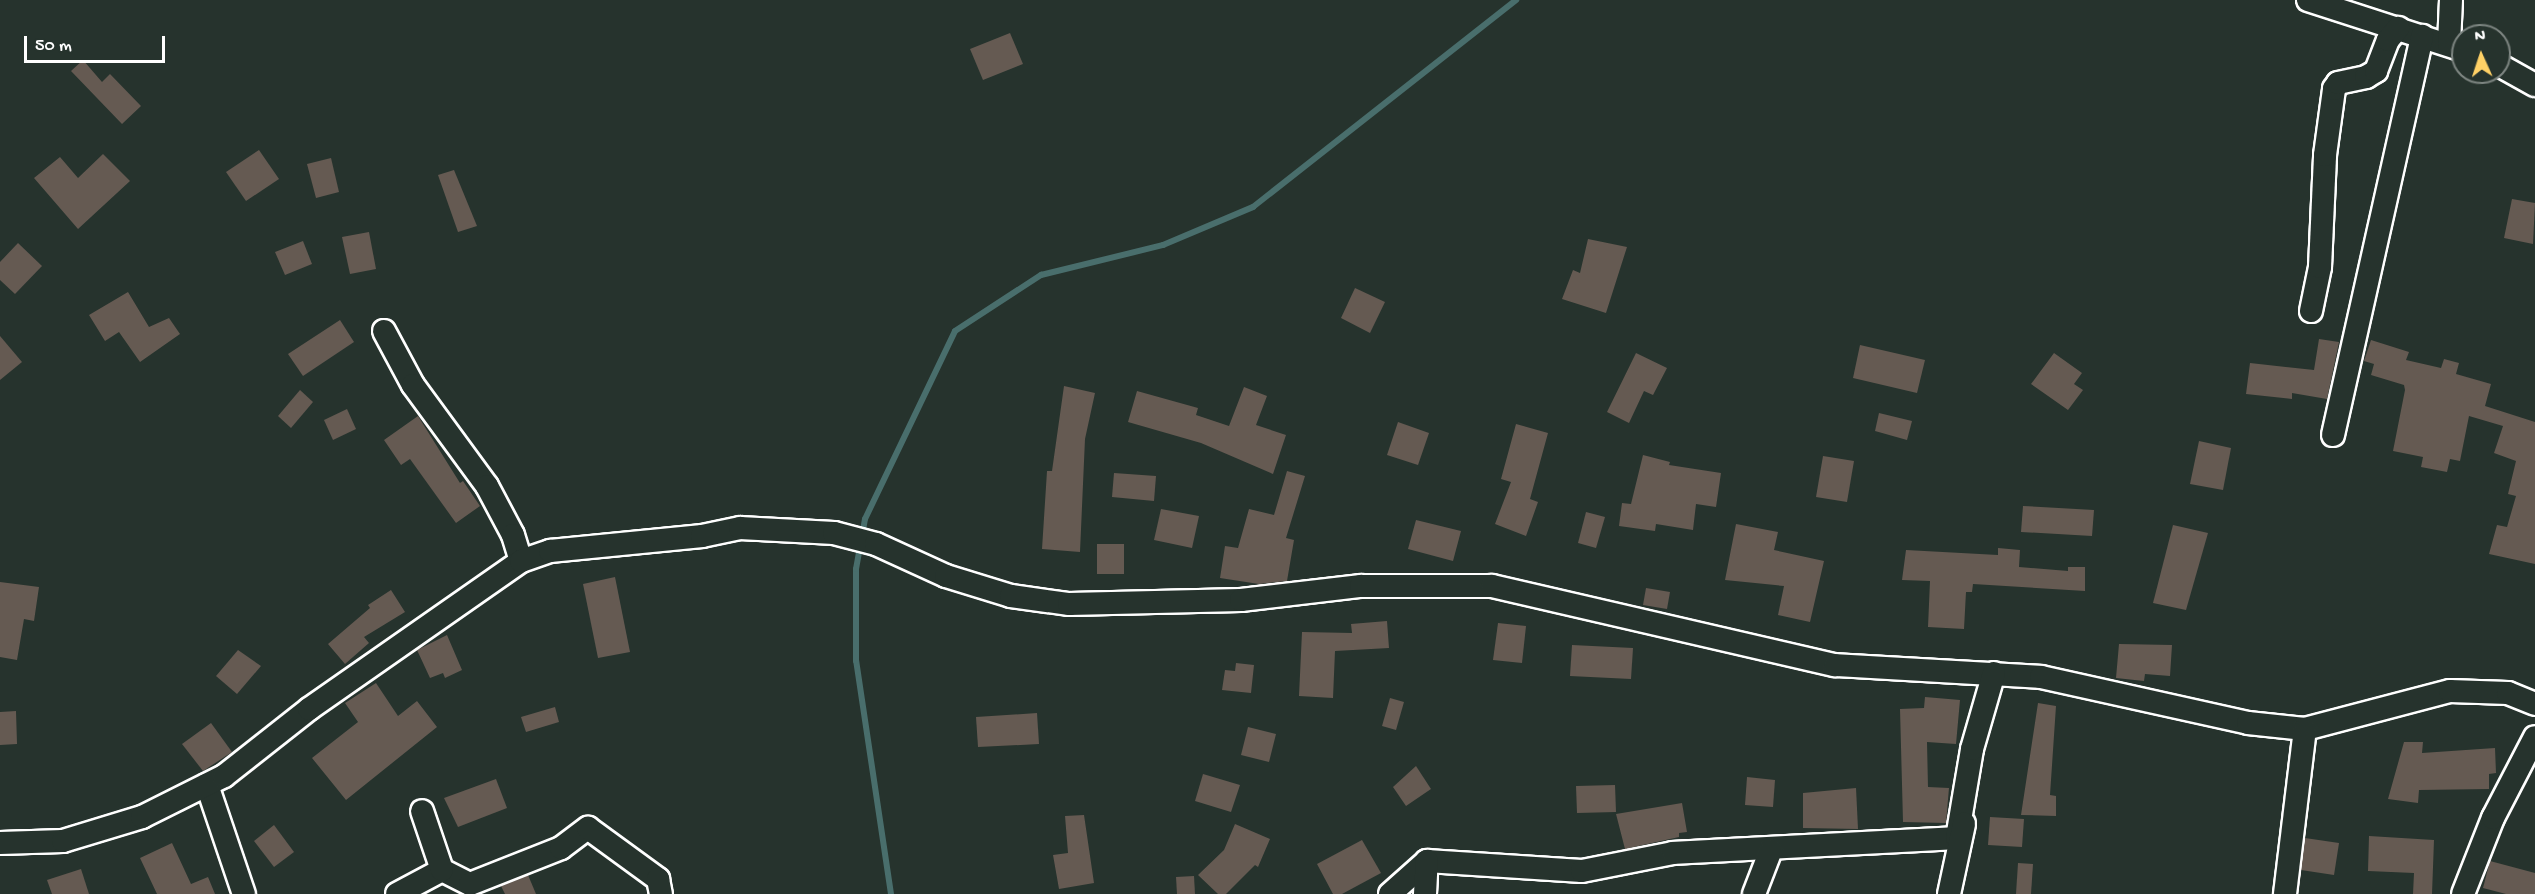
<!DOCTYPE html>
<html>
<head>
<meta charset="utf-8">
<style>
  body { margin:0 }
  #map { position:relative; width:2535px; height:894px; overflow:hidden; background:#26332d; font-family:"Gochi Hand",sans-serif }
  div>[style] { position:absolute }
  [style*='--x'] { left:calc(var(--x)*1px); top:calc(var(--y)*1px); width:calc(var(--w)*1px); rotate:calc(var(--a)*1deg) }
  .stream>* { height:6px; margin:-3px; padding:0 3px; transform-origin:3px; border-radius:3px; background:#496e6c }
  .building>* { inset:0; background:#655a52 }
  .roads { filter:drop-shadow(2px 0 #fff) drop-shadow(-2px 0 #fff) drop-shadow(0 2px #fff) drop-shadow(0 -2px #fff) }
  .street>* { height:22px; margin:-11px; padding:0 11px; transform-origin:11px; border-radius:11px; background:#26332d }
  span { translate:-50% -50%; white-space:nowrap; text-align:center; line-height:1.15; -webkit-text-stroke:6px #26332d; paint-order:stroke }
  .north { position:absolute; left:2451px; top:24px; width:60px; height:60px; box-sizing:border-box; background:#26332d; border:2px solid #7d8581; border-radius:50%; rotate:357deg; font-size:16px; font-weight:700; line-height:24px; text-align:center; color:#fff }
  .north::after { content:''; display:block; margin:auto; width:21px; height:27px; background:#ffd166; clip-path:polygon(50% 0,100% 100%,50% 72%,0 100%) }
  .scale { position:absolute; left:24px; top:36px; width:141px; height:27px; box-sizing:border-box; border:3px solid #fff; border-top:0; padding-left:8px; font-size:18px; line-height:21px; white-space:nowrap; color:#fff; -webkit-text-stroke:4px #26332d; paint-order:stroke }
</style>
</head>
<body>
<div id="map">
  <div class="stream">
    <div style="--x:891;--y:894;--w:236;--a:-98.5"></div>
    <div style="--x:856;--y:661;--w:92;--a:-90"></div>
    <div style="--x:856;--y:569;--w:51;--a:-79.8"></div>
    <div style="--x:865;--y:519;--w:208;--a:-64.4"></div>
    <div style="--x:955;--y:331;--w:103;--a:-33.1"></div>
    <div style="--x:1041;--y:275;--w:126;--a:-13.8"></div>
    <div style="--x:1163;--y:245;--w:98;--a:-22.9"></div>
    <div style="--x:1253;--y:207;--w:335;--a:-38.2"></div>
  </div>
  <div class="building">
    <div style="clip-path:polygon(1010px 33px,1023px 64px,983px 80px,970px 49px)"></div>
    <div style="clip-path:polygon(83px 60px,102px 82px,110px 74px,141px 106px,122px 124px,71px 71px)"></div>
    <div style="clip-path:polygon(259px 150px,279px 179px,246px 201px,226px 172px)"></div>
    <div style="clip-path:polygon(103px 154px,130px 181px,78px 229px,34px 178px,60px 157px,78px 178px)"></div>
    <div style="clip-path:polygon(331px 158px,339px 192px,316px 198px,307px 164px)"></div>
    <div style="clip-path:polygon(454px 170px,477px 226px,458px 232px,438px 175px)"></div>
    <div style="clip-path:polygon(2512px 199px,2535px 203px,2533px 244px,2504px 238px)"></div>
    <div style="clip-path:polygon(369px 232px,376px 269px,350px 274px,342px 237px)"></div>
    <div style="clip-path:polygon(1588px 239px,1627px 247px,1606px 313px,1562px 299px,1573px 270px,1580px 273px)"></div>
    <div style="clip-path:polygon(303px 241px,312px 264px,285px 275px,275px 252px)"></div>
    <div style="clip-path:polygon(18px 243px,42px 266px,15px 294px,0 280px,0 262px)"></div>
    <div style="clip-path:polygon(1355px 288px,1385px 302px,1370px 333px,1341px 318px)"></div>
    <div style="clip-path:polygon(128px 292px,149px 327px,169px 318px,180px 334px,140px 362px,119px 332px,105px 341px,89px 315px)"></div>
    <div style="clip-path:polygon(340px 320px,354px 342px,303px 376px,288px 354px)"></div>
    <div style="clip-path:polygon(0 336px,22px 362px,0 380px)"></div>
    <div style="clip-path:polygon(2319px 339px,2339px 342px,2327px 399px,2292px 393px,2292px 399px,2246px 394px,2250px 363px,2314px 370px)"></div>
    <div style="clip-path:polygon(2371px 340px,2409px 352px,2406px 360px,2441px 368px,2444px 359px,2459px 363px,2456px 374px,2491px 384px,2485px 406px,2535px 422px,2535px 564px,2489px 554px,2497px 525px,2507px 527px,2516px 496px,2508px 494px,2516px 461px,2494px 453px,2503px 426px,2469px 416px,2460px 461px,2450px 459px,2447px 472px,2421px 467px,2423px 457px,2393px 451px,2405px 390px,2404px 385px,2371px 375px,2374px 364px,2364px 361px)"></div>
    <div style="clip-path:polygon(1860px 345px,1925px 360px,1917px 393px,1853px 378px)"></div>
    <div style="clip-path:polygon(1636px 353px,1667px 368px,1653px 395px,1644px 391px,1629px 423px,1607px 412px)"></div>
    <div style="clip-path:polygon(2054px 353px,2082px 373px,2074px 384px,2083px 390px,2068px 410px,2031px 384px)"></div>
    <div style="clip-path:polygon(1064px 386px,1095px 393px,1085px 439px,1080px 552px,1042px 549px,1047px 471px,1052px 471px)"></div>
    <div style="clip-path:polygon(1244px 387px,1267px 396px,1256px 425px,1286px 435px,1273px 474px,1201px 443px,1128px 422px,1137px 391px,1198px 408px,1196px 415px,1229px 426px)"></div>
    <div style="clip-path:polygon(300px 390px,313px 402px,291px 428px,278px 416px)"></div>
    <div style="clip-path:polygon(347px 409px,356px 429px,333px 440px,324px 420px)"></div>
    <div style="clip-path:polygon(1879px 413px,1912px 421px,1907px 440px,1875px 431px)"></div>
    <div style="clip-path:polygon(418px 416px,460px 483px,463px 481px,480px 506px,456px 523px,410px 459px,401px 465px,384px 440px)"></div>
    <div style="clip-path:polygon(1398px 422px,1429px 433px,1418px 465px,1387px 455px)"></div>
    <div style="clip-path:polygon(1516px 424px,1548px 433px,1530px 499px,1538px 502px,1526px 536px,1495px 524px,1511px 482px,1501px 479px)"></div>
    <div style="clip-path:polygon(2199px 441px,2231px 448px,2223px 490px,2190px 484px)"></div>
    <div style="clip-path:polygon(1643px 455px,1670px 462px,1669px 465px,1721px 473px,1716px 507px,1696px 504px,1693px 530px,1656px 524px,1655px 531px,1619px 526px,1622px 503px,1631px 504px)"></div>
    <div style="clip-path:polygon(1823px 456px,1854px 461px,1847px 502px,1816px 497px)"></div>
    <div style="clip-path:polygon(1287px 471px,1305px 476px,1286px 538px,1294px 540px,1287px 581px,1259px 584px,1220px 578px,1225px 546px,1238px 548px,1249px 509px,1274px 515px)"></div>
    <div style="clip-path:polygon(1114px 473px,1156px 476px,1154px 501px,1112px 497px)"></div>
    <div style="clip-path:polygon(2023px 506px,2094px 510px,2092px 536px,2021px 532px)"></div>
    <div style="clip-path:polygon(1161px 509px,1199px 516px,1192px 548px,1154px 540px)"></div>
    <div style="clip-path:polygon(1586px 512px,1605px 517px,1596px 548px,1578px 543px)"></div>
    <div style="clip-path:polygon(1416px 520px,1461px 531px,1453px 561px,1408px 549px)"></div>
    <div style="clip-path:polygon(1736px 524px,1778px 532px,1774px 550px,1824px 561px,1810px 622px,1778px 615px,1784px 586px,1725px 580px)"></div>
    <div style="clip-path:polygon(2173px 525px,2208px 533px,2186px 610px,2153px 603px)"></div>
    <div style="clip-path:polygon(1097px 544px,1124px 544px,1124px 574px,1097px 574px)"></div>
    <div style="clip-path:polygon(1998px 548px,2020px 550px,2019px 567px,2068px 571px,2068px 567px,2085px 567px,2085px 591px,1973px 584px,1972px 592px,1966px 592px,1964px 629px,1928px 627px,1930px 581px,1902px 580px,1906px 550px,1998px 555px)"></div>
    <div style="clip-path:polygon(615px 577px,630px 652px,598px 658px,583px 584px)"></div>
    <div style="clip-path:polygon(0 582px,39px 587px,34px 621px,24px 619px,17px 660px,0 657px)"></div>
    <div style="clip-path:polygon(1646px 588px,1670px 592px,1667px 609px,1643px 605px)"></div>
    <div style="clip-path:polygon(391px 590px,405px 612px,364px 637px,369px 643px,345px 664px,328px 644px,370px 608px,368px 605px)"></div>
    <div style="clip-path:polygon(1387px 621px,1389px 648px,1335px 651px,1333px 698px,1299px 696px,1302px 632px,1352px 633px,1351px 624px)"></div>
    <div style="clip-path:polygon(1498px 623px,1526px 626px,1522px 663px,1493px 660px)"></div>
    <div style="clip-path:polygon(447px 635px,462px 670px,445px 678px,443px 673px,430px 678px,417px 650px)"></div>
    <div style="clip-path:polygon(2119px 644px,2172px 645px,2170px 676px,2145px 674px,2144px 681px,2116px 678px)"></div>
    <div style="clip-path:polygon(1572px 645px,1633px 648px,1631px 679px,1570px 676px)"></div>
    <div style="clip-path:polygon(238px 650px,261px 666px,237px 694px,216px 676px)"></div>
    <div style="clip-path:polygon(1236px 663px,1254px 665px,1251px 693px,1222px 690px,1225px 670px,1235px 671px)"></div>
    <div style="clip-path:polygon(376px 683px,398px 716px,417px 701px,437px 727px,346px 800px,312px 758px,358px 722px,345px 703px)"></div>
    <div style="clip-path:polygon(1925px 697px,1960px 700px,1956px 744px,1927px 742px,1928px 787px,1949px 788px,1946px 823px,1903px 822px,1900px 709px,1924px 708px)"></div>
    <div style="clip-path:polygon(1390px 698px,1404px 702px,1396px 730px,1382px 726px)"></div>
    <div style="clip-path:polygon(2038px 703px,2056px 706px,2050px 795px,2056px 796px,2056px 816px,2021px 815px)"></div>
    <div style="clip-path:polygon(555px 707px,559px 722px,526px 732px,521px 717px)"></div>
    <div style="clip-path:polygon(16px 711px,17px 744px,0 745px,0 712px)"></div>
    <div style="clip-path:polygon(1037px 713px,1039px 744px,978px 747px,976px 717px)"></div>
    <div style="clip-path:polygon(211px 723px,232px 752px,203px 771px,182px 744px)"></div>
    <div style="clip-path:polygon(1248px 727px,1276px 734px,1269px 762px,1241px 755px)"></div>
    <div style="clip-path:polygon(2404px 742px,2423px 742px,2422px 753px,2495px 748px,2496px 773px,2489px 774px,2489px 789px,2419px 790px,2418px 803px,2388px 799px)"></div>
    <div style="clip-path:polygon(1416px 766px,1431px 789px,1406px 806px,1393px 787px)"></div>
    <div style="clip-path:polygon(1203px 774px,1240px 785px,1231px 812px,1195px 801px)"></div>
    <div style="clip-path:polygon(1747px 777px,1775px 780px,1773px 807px,1745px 805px)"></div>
    <div style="clip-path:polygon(496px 779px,507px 808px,458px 827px,444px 798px)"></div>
    <div style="clip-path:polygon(1615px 785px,1616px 812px,1577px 813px,1576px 786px)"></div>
    <div style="clip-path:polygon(1856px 788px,1858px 829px,1803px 828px,1803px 793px)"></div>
    <div style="clip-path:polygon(1682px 803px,1687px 832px,1679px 833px,1679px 837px,1625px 849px,1616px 814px)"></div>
    <div style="clip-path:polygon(1084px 815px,1094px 883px,1059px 889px,1053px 855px,1068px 853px,1065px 816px)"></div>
    <div style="clip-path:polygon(1990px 817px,2024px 819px,2022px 847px,1988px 845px)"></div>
    <div style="clip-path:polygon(1235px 824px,1270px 839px,1258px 867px,1255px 865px,1226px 894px,1218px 894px,1198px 875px,1224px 850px)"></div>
    <div style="clip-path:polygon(274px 825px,294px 852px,274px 867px,254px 841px)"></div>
    <div style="clip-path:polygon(2369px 836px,2434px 840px,2432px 894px,2413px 894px,2414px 873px,2368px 871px)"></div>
    <div style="clip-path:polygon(2305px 838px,2339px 843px,2334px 875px,2301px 870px)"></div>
    <div style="clip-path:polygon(1362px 840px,1381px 873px,1342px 894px,1333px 894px,1317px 864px)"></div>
    <div style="clip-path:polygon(172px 843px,191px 884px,208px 877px,215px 894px,157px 894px,140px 858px)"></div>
    <div style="clip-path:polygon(2490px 861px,2535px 873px,2535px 894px,2506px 894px,2483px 888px)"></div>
    <div style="clip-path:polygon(2018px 863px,2033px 864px,2031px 894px,2016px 894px)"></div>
    <div style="clip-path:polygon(81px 869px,89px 894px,52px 894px,47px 880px)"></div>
    <div style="clip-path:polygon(528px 875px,536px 894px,505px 894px,501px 886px)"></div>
    <div style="clip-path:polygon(1194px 876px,1195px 894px,1177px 894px,1176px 877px)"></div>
  </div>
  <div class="roads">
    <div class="street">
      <div style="--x:2308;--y:0;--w:163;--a:17.9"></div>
      <div style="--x:2449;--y:44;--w:44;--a:-87.4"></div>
      <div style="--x:2499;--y:65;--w:41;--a:29.1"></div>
      <div style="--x:2311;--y:311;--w:45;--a:-78.4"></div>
      <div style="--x:2320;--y:267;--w:112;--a:-87.4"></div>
      <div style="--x:2325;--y:155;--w:67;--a:-82.2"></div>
      <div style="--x:2334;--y:89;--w:7;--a:-56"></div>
      <div style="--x:2338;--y:83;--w:29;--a:-12"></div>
      <div style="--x:2366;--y:77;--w:12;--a:-31"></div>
      <div style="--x:2376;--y:71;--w:33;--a:-69"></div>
      <div style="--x:2388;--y:40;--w:16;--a:-50"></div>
      <div style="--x:384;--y:331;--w:61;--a:61.8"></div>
      <div style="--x:413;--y:385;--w:125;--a:53.8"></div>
      <div style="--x:487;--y:486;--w:55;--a:62"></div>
      <div style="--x:513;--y:535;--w:27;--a:73"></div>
      <div style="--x:2333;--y:435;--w:409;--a:-77.4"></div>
      <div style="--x:207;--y:785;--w:115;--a:71.3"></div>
      <div style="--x:0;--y:843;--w:63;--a:-1.8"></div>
      <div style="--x:63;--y:841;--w:83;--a:-16.9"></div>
      <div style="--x:142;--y:817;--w:92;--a:-26.6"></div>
      <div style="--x:224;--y:776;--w:108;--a:-38.2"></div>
      <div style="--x:309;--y:709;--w:259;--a:-34.9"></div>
      <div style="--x:521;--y:561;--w:31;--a:-19"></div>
      <div style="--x:550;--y:551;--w:153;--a:-5.6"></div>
      <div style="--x:702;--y:536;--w:39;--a:-12"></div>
      <div style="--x:740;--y:528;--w:94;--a:3"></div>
      <div style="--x:834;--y:533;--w:43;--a:14.7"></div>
      <div style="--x:876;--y:544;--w:77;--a:24.6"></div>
      <div style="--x:946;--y:576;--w:68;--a:17.1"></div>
      <div style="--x:1011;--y:596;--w:59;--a:7.9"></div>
      <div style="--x:1069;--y:604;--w:172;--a:-1.3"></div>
      <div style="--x:1241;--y:600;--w:121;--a:-6.7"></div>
      <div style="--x:1361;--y:586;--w:131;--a:0"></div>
      <div style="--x:1492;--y:586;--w:352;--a:13"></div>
      <div style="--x:1835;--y:665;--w:206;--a:3.3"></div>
      <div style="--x:2041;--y:677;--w:212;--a:12.5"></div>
      <div style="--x:2248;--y:723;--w:57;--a:6"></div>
      <div style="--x:2305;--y:729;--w:150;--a:-14.7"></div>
      <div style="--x:2450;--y:691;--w:58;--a:2"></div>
      <div style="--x:2508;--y:693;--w:29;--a:22"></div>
      <div style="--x:442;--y:870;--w:31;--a:27"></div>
      <div style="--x:470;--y:884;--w:98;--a:-21.6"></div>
      <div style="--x:561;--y:848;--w:34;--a:-37"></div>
      <div style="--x:588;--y:828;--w:87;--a:36.1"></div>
      <div style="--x:658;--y:879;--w:15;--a:79"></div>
      <div style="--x:397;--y:894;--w:51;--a:-28.1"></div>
      <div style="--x:442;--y:870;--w:62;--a:-108.7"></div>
      <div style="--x:1390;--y:894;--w:50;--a:-41.7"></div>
      <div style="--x:1427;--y:861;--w:155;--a:3.7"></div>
      <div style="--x:1582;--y:871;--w:93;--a:-11.2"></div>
      <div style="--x:1673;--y:853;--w:284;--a:-3"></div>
      <div style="--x:1957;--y:838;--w:90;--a:-80.4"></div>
      <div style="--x:1972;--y:749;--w:79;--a:-73.9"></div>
      <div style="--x:1425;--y:894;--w:33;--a:-87"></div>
      <div style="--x:1754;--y:894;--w:47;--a:-68.9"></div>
      <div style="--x:1949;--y:894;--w:72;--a:-77.9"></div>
      <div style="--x:2285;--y:894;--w:166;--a:-83.1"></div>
      <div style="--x:2463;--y:894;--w:82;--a:-68.5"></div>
      <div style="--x:2493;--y:818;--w:91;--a:-62.6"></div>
    </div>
  </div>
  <div class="north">N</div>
  <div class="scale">50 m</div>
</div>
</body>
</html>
